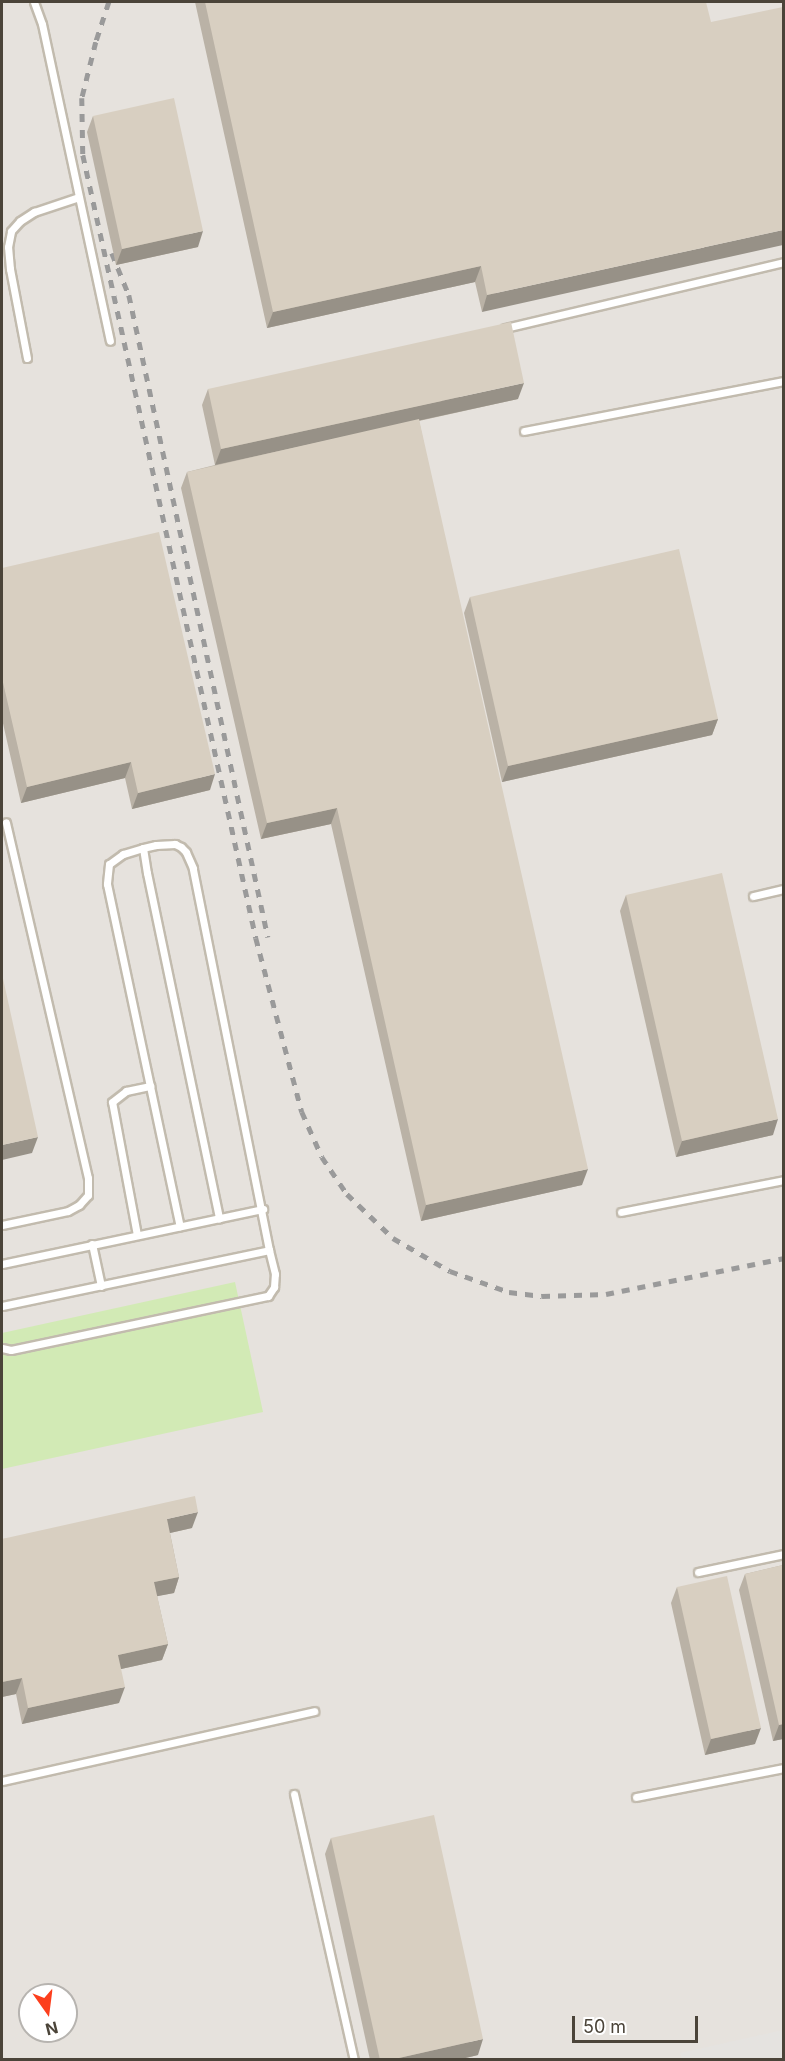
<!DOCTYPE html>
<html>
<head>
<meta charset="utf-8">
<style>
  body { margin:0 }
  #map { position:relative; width:785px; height:2061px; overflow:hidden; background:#f6f3ec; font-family:Inter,sans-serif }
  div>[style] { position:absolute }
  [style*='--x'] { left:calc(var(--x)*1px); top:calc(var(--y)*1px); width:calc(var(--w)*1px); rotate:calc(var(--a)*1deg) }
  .industrial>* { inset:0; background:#e6e2dd }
  .green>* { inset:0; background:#d2eab5 }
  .parking>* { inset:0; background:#e5e3e0 }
  .roads { filter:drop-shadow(2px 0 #c2bbae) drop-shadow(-2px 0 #c2bbae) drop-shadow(0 2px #c2bbae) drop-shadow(0 -2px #c2bbae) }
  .service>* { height:7px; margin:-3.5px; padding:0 3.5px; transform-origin:3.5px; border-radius:3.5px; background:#fff }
  .rail>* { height:4.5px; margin-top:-2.25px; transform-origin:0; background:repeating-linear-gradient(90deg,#9a9a9a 0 8px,transparent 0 16px) }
  .wall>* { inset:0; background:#bab2a6 }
  .shaded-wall>* { inset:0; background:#979187 }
  .building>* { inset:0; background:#d8cfc1 }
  span { translate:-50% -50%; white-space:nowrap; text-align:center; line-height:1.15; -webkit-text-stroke:6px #fff; paint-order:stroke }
  .frame { position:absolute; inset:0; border:3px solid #4b4439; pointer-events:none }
  .north { position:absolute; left:18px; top:1983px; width:60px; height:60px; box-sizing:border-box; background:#fff; border:2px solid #b7b4b0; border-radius:50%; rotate:166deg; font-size:16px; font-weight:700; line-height:24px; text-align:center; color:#4b4439 }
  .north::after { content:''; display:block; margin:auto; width:21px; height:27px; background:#fc3f1d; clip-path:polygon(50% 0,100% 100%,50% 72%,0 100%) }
  .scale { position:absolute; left:572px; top:2016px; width:126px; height:27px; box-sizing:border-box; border:3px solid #4b4439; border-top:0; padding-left:8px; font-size:18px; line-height:21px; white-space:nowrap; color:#4b4439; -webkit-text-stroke:4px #fff; paint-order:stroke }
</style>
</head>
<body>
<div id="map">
  <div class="industrial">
    <div style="clip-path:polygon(evenodd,2px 2px,783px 2px,783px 2059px,2px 2060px,2px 2px,30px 1995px,66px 1995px,66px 2031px,30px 2031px,30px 1995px)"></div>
  </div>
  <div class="green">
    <div style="clip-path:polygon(235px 1282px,263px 1412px,2px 1469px,2px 1333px)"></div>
  </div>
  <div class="parking">
    <div style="clip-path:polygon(783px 2030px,783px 2059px,682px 2059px,680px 2053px)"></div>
  </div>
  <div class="roads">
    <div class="service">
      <div style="--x:34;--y:2;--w:23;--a:70"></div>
      <div style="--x:42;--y:24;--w:324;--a:77.9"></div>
      <div style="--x:505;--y:328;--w:287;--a:-13.3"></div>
      <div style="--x:27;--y:358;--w:91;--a:-100.8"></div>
      <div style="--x:10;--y:269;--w:22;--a:-95"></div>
      <div style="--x:8;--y:247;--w:16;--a:-79"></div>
      <div style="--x:11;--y:231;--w:13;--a:-48"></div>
      <div style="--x:20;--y:221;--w:17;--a:-33"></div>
      <div style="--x:34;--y:212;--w:47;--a:-18.4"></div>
      <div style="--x:524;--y:431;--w:265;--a:-10.9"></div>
      <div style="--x:143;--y:848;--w:21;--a:163"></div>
      <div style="--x:123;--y:854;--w:17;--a:144"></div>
      <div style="--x:109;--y:864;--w:20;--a:96"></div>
      <div style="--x:107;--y:884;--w:350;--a:78"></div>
      <div style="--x:753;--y:896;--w:32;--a:-13"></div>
      <div style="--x:621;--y:1212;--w:166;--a:-11.1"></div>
      <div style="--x:2;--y:1225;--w:67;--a:-12"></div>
      <div style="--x:68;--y:1211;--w:13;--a:-29"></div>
      <div style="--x:79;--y:1205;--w:13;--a:-48"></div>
      <div style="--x:88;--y:1195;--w:17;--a:-90"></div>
      <div style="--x:88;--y:1178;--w:365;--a:-103"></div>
      <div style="--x:137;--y:1235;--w:135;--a:-100.6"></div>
      <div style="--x:112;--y:1102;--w:18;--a:-38"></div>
      <div style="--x:126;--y:1091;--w:25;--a:-12"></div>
      <div style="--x:92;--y:1244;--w:43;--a:77.9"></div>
      <div style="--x:2;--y:1264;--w:267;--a:-11.9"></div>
      <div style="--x:2;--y:1306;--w:273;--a:-11.8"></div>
      <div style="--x:269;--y:1250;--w:389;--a:-101.3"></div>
      <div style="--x:193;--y:868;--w:17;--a:-114"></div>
      <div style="--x:186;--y:852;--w:7;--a:-135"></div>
      <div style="--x:181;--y:847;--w:7;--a:-153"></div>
      <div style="--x:175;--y:844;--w:19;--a:177"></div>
      <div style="--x:156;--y:845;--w:13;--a:167"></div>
      <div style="--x:143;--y:848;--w:25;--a:81"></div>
      <div style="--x:147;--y:873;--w:353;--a:78.2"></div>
      <div style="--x:2;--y:1348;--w:9;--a:13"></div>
      <div style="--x:11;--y:1350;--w:263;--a:-11.9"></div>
      <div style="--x:268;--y:1296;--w:11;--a:-56"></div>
      <div style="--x:274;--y:1287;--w:13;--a:-86"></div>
      <div style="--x:275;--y:1274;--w:25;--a:-104"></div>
      <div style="--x:698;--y:1572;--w:88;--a:-11.8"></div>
      <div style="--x:2;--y:1781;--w:320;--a:-12.6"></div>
      <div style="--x:294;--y:1794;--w:273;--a:77.3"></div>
      <div style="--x:636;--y:1797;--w:151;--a:-11.1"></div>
    </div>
  </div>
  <div class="rail">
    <div style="--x:109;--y:2;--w:42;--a:108"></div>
    <div style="--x:96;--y:42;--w:58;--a:104"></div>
    <div style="--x:82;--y:98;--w:57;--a:89"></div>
    <div style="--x:83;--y:155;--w:802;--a:77.54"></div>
    <div style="--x:256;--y:938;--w:180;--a:75.2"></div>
    <div style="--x:302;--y:1112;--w:49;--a:66"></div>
    <div style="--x:322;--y:1157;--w:45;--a:56"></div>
    <div style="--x:347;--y:1194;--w:64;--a:43.7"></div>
    <div style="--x:393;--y:1238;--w:66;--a:30.1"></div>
    <div style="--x:450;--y:1271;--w:63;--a:19.6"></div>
    <div style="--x:509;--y:1292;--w:33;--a:7"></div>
    <div style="--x:542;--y:1296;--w:64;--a:-1.8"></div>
    <div style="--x:606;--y:1294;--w:182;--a:-11.4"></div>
    <div style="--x:112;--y:253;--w:45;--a:68"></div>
    <div style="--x:129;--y:295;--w:657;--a:77.78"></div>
  </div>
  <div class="wall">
    <div style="clip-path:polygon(195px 2px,706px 2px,482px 312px,475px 282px,267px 328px)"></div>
    <div style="clip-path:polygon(93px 116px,198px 247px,116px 265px,87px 132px)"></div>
    <div style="clip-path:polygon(208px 389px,518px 399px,419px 421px,582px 1185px,421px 1221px,331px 824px,261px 839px,181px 488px,187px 472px,215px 465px,202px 405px)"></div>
    <div style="clip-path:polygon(2px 568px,210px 790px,132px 809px,125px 778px,21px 803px,2px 719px)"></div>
    <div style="clip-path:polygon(470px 597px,718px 719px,712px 735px,502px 782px,464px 613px)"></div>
    <div style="clip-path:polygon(626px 895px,773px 1135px,676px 1157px,620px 911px)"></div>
    <div style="clip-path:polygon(192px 1528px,170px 1533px,179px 1577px,174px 1593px,157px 1596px,168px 1644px,162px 1660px,121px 1669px,119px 1703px,22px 1724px,16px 1694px,2px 1697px,2px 1539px)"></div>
    <div style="clip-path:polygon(783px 1565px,783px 1739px,773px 1741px,739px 1590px,745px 1574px)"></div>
    <div style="clip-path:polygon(677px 1587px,755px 1744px,705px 1755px,671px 1603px)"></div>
    <div style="clip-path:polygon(331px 1838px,478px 2055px,457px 2060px,370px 2060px,325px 1854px)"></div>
  </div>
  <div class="shaded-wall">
    <div style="clip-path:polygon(783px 230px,783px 245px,482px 312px,487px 295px)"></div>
    <div style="clip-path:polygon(203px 231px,198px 247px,116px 265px,122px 249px)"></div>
    <div style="clip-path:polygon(481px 266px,475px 282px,267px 328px,273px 312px)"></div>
    <div style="clip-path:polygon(524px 383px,518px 399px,215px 465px,221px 449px)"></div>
    <div style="clip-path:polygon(718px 719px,712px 735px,502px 782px,508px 766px)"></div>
    <div style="clip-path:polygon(131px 762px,125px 778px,21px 803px,27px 787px)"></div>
    <div style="clip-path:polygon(215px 774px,210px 790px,132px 809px,138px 793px)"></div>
    <div style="clip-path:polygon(337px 808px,331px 824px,261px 839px,267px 823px)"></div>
    <div style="clip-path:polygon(778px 1119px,773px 1135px,676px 1157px,682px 1141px)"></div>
    <div style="clip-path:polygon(38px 1137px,32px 1153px,2px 1160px,2px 1145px)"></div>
    <div style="clip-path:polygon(588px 1169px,582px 1185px,421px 1221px,426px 1205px)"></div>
    <div style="clip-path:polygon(198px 1512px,192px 1528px,161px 1535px,167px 1519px)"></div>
    <div style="clip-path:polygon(179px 1577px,174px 1593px,148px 1598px,154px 1582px)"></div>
    <div style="clip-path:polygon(168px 1644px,162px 1660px,112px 1671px,118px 1655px)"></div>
    <div style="clip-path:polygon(22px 1678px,16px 1694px,2px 1697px,2px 1682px)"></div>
    <div style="clip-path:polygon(125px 1687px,119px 1703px,22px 1724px,28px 1708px)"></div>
    <div style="clip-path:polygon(783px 1724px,783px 1739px,773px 1741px,779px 1725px)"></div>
    <div style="clip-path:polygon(761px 1728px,755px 1744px,705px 1755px,711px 1739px)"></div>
    <div style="clip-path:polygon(483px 2039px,478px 2055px,457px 2060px,390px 2060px)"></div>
  </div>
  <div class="building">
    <div style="clip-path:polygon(205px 2px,706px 2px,711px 22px,783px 7px,783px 230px,487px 295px,481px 266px,273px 312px)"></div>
    <div style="clip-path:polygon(174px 98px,203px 231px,122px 249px,93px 116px)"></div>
    <div style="clip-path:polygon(511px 322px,524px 383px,221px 449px,208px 389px)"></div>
    <div style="clip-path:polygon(419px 419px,588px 1169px,426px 1205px,337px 808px,267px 823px,187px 472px)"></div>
    <div style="clip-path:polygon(159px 532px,215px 774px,138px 793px,131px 762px,27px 787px,2px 678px,2px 568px)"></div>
    <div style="clip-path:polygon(679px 549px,718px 719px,508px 766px,470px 597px)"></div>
    <div style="clip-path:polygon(722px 873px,778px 1119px,682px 1141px,626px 895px)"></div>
    <div style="clip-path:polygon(2px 974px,38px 1137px,2px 1145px)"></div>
    <div style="clip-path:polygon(195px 1496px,198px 1512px,167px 1519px,179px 1577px,154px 1582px,168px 1644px,118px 1655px,125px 1687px,28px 1708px,22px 1678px,2px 1682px,2px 1539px)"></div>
    <div style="clip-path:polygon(783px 1565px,783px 1724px,779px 1725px,745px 1574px)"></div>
    <div style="clip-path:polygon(727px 1576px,761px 1728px,711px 1739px,677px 1587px)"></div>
    <div style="clip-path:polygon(434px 1815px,483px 2039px,390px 2060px,380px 2060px,331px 1838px)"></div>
  </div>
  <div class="frame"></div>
  <div class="north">N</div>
  <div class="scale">50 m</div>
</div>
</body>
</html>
